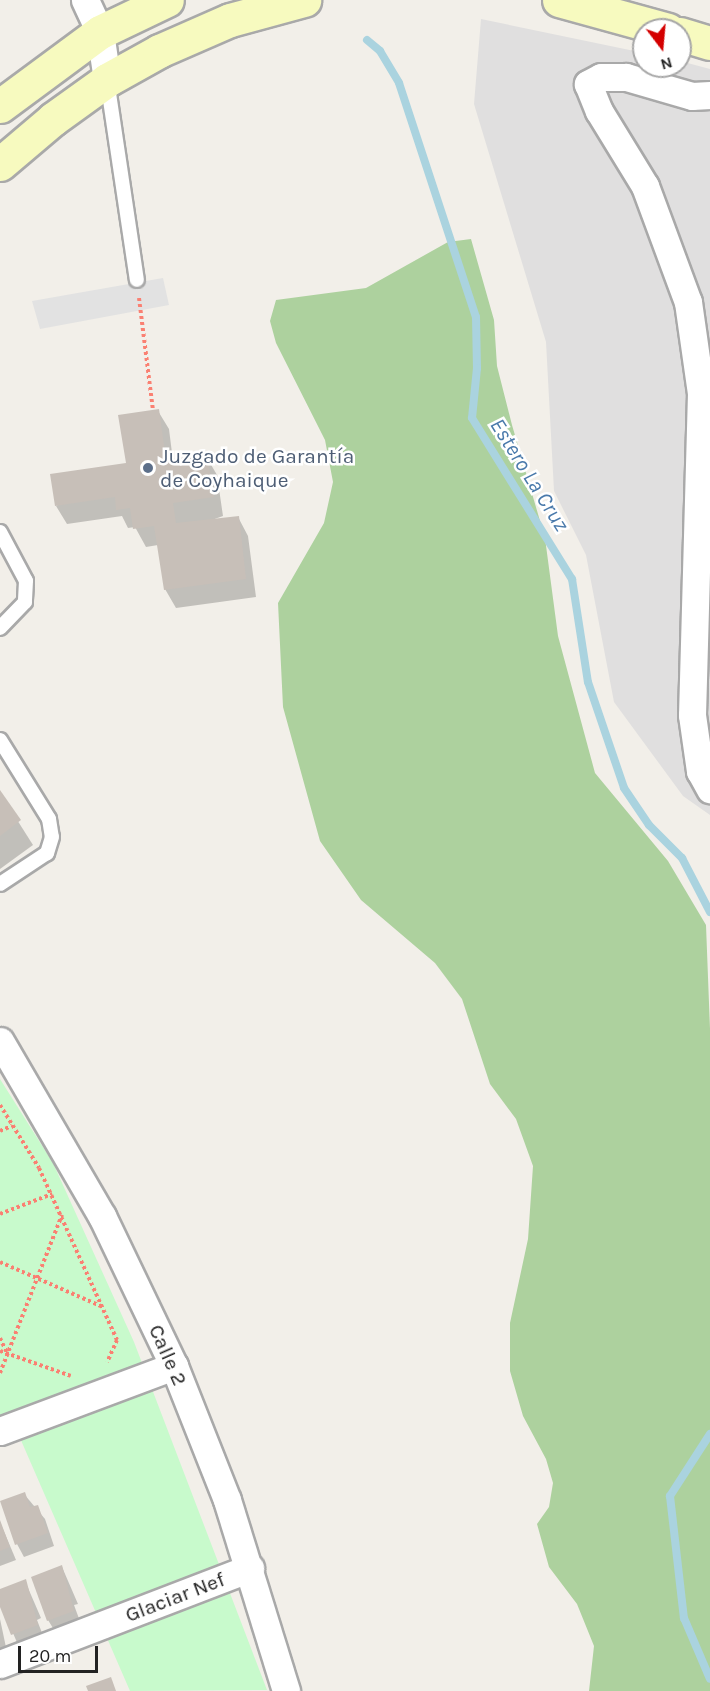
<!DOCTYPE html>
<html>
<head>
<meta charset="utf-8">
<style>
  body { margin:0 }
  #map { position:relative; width:710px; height:1691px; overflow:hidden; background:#f2efe9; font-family:Karla,sans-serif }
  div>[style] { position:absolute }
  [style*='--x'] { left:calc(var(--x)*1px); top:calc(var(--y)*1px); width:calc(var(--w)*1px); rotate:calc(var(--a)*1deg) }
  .residential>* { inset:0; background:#e0dfdf }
  .forest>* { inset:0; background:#add19e }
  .park>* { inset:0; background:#c8facc }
  .parking>* { inset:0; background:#e2e2e2 }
  .shadow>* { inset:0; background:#0003 }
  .stream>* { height:8px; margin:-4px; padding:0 4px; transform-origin:4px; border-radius:4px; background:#aad3df }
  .building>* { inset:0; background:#c7bfb8 }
  .path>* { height:4px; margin-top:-2px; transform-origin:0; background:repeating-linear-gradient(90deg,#fa8072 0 3px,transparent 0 6px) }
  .roads { filter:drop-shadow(2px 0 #a9a9a9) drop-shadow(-2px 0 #a9a9a9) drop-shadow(0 2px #a9a9a9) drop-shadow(0 -2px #a9a9a9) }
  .service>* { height:14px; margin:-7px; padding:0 7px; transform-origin:7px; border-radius:7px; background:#fff }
  .minor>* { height:27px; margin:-13.5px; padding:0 13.5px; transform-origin:13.5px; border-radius:13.5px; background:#fff }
  .secondary>* { height:33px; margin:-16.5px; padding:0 16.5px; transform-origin:16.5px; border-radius:16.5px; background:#f7fabf }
  .dots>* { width:16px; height:16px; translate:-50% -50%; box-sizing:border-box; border:3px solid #fff; border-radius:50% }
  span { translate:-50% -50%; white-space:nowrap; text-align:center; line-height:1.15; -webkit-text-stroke:5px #fff; paint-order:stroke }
  .service-label { font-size:21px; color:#4e5e75 }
  .left { translate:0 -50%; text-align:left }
  .street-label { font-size:21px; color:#222 }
  .water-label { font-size:22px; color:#4a7aab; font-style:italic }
  .north { position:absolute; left:632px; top:18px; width:60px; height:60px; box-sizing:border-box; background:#fff; border:2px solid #a7a7a7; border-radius:50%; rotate:164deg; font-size:16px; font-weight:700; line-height:24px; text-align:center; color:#222 }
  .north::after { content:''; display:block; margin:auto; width:21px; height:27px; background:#d40000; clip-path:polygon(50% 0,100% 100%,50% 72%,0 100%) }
  .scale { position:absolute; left:18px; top:1646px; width:80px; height:27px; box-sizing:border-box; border:3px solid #222; border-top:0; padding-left:8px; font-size:18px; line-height:21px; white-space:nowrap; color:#222; -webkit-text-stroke:4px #fff; paint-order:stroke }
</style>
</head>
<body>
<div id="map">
  <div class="residential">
    <div style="clip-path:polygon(481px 19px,644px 53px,644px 66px,680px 66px,680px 61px,710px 69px,710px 815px,683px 796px,614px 702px,586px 555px,554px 491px,546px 342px,474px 104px)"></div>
  </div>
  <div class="forest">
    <div style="clip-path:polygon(471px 239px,494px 320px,497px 366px,512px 425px,545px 538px,558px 636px,595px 773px,668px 861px,706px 925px,710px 1029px,710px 1691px,589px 1691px,594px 1646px,577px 1604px,549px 1567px,537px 1524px,549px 1507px,553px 1483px,546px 1459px,523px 1416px,510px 1371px,510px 1323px,528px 1239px,533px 1166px,516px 1119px,490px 1084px,462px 999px,435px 963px,361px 900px,320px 841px,283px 707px,278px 603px,324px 523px,333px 482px,325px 440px,276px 343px,270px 321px,276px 300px,366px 288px,448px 242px)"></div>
  </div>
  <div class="park">
    <div style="clip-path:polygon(0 1079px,53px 1163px,134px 1342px,267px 1690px,130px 1691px,10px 1415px,0 1419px)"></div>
  </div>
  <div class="parking">
    <div style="clip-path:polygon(163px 278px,169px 305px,40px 329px,32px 301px)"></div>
  </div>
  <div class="shadow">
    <div style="clip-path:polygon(158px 411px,169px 429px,173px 461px,206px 456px,217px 475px,223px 516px,209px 521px,238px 517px,248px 536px,256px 597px,176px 608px,165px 589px,158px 545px,146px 547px,135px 527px,128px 528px,122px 516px,67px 524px,56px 506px,127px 464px)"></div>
    <div style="clip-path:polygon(0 793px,33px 845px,0 869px)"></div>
    <div style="clip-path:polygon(24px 1494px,45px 1519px,54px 1546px,24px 1557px,17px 1544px)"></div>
    <div style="clip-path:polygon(0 1522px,16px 1560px,0 1566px)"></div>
    <div style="clip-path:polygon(62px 1567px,78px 1604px,74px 1605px,81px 1624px,56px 1633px,48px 1620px)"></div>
    <div style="clip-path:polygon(25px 1581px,41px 1618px,37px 1620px,44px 1638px,19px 1647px,0 1603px,0 1590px)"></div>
    <div style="clip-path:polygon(0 1619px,7px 1652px,0 1655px)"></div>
  </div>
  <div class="stream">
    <div style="--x:367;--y:40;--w:17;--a:40"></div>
    <div style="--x:380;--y:51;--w:37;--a:59"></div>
    <div style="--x:399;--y:83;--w:246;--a:71.8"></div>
    <div style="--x:476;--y:317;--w:51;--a:88.9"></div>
    <div style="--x:477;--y:368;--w:50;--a:95.7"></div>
    <div style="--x:472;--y:418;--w:190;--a:58.2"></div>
    <div style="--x:572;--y:579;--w:104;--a:81.2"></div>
    <div style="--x:588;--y:682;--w:112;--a:71.2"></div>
    <div style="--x:624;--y:788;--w:45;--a:56"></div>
    <div style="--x:649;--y:825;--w:47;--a:45"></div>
    <div style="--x:682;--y:858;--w:61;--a:62.6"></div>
    <div style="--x:710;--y:1434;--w:74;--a:122.8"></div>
    <div style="--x:670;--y:1496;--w:123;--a:83.5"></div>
    <div style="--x:684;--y:1618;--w:66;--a:66.9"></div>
  </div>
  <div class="building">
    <div style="clip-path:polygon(159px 409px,166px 460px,207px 454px,214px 497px,173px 503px,176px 523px,239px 516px,246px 579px,164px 590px,154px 526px,133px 529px,130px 508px,116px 510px,115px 497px,55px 506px,50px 474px,126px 463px,118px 415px)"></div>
    <div style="clip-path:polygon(0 790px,21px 820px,0 836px)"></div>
    <div style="clip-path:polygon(25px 1492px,30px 1507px,38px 1505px,48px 1533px,15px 1545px,0 1501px)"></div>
    <div style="clip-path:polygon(0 1520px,10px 1547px,0 1551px)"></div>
    <div style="clip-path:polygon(62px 1565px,74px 1611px,47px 1621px,31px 1577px)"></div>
    <div style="clip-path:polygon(26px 1579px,38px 1625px,11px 1635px,0 1607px,0 1589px)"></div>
    <div style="clip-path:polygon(111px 1677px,116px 1691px,88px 1691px,86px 1686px)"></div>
  </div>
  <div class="path">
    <div style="--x:139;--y:298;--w:113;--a:82.9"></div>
    <div style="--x:0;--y:1105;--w:74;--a:58.2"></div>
    <div style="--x:39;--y:1168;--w:189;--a:65.6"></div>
    <div style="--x:117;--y:1340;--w:24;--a:114"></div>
    <div style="--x:0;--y:1131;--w:13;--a:-23"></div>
    <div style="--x:0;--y:1214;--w:56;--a:-21"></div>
    <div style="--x:0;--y:1262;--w:112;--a:23.6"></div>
    <div style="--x:0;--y:1338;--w:17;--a:65"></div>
    <div style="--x:0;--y:1351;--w:75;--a:19.4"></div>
    <div style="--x:0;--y:1373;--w:170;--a:-68.6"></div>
  </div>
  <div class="roads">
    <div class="service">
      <div style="--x:107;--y:80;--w:202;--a:81.5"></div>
      <div style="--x:0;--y:532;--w:55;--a:62"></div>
      <div style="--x:26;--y:581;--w:21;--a:93"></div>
      <div style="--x:25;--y:602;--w:36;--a:134"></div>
      <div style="--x:0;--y:740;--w:93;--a:58.2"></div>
      <div style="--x:49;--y:819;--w:18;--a:81"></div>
      <div style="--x:52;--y:837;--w:17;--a:107"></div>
      <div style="--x:47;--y:853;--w:56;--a:146.6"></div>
    </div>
    <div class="minor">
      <div style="--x:85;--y:0;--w:35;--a:65"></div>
      <div style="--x:100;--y:32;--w:49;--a:81.7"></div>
      <div style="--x:710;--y:95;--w:18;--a:177"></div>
      <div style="--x:692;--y:96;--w:69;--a:-163.9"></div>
      <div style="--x:626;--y:77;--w:25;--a:180"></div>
      <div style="--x:601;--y:77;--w:15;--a:152"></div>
      <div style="--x:588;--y:84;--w:29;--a:68"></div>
      <div style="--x:599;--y:111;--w:88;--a:58.5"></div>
      <div style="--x:645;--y:186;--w:124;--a:69.7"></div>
      <div style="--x:688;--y:302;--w:92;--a:81.9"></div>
      <div style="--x:701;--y:393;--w:322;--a:91.6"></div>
      <div style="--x:692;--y:715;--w:57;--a:81.9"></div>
      <div style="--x:700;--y:771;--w:21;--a:61"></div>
      <div style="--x:0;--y:1041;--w:203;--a:59.8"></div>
      <div style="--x:102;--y:1216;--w:166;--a:64.4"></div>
      <div style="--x:174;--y:1366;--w:144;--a:68.4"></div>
      <div style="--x:227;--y:1500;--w:200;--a:72.8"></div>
      <div style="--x:0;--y:1431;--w:186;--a:-20.5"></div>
      <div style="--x:0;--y:1664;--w:268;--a:-21"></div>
    </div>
    <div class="secondary">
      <div style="--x:559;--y:0;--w:113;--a:15.4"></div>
      <div style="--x:680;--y:34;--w:31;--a:17"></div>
      <div style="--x:0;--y:106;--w:124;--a:-36.5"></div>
      <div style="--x:100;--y:32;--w:74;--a:-25.5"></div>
      <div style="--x:0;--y:164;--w:70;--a:-40.3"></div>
      <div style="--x:53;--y:119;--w:67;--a:-35.8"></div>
      <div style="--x:107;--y:80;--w:60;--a:-29.1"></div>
      <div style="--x:159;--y:51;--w:77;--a:-23.6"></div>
      <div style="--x:230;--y:20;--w:77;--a:-15.1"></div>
    </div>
  </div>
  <div class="dots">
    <div style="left:148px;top:468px;background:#5c6f8a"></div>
  </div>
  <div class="service-label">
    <span class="left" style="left:160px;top:468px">Juzgado de Garantía<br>de Coyhaique</span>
  </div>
  <div class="street-label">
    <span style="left:168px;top:1355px;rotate:66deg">Calle 2</span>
    <span style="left:175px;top:1597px;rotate:-21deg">Glaciar Nef</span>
  </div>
  <div class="water-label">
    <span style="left:529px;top:475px;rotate:58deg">Estero La Cruz</span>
  </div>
  <div class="north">N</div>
  <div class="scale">20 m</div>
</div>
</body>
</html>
